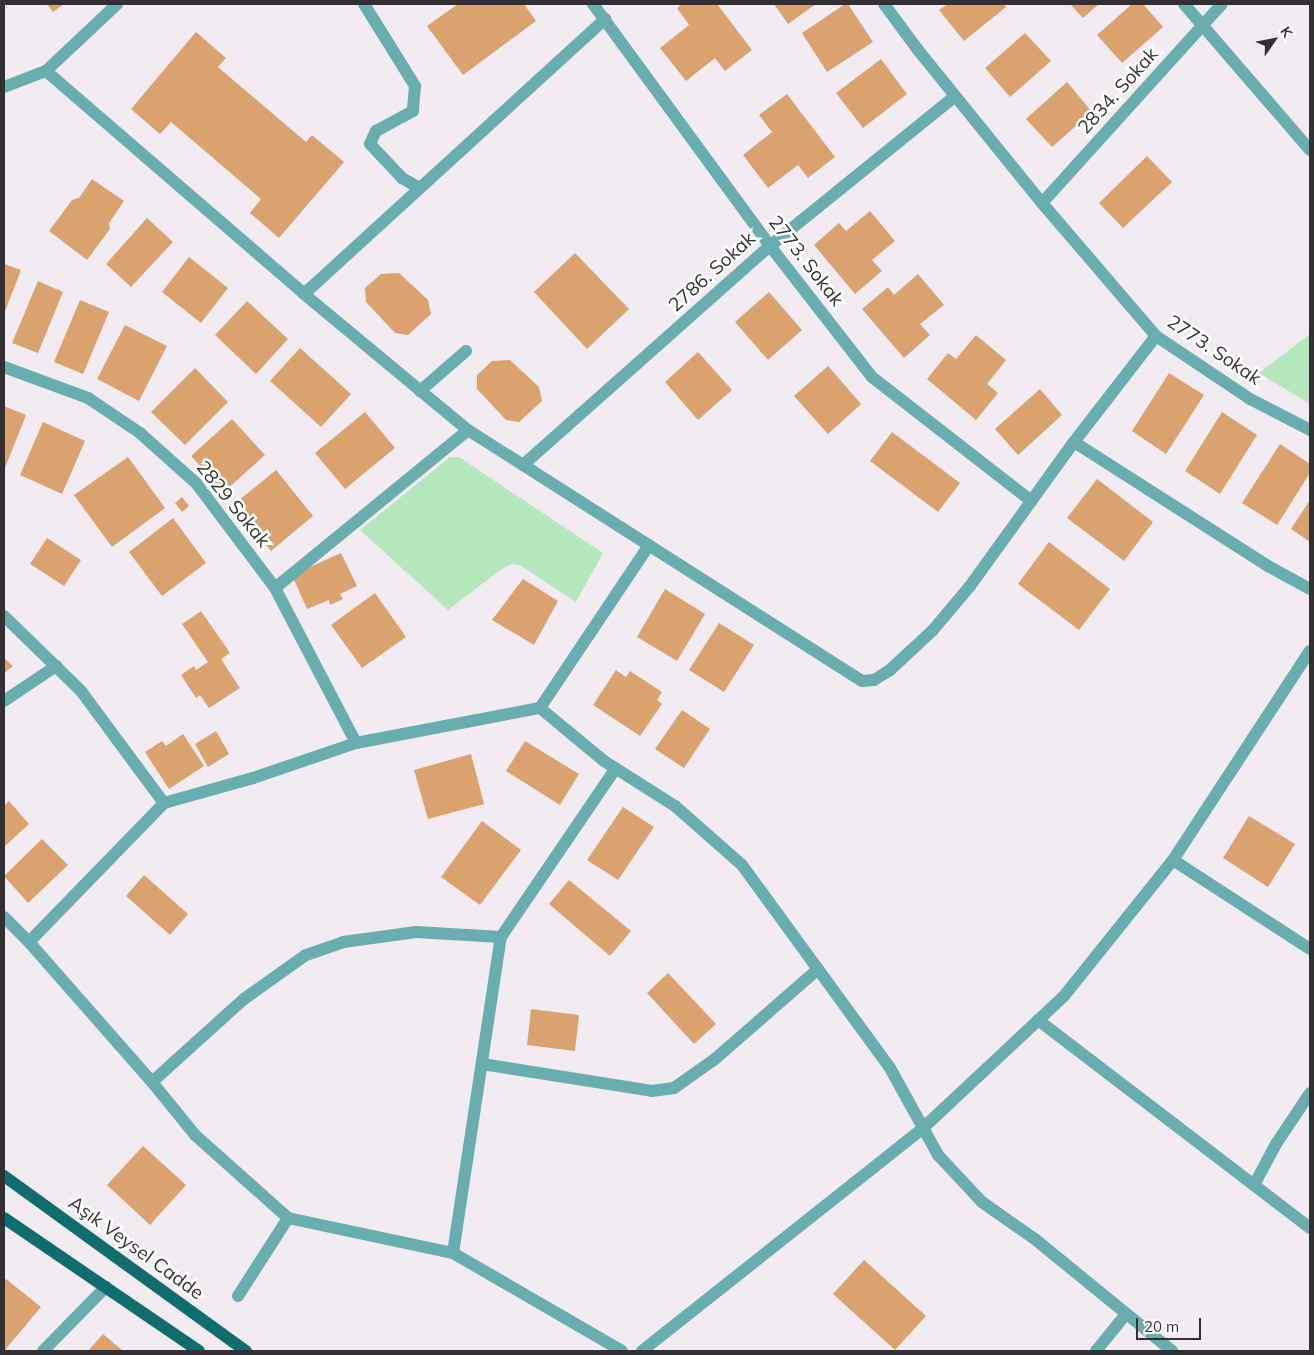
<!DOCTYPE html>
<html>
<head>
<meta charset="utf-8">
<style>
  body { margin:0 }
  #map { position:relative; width:1314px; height:1355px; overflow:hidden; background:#f2ecf2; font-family:Mulish,sans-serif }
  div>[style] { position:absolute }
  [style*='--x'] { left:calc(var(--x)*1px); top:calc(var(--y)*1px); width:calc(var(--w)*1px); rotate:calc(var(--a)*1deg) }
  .green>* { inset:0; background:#b5e7bd }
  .building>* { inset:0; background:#daa26e }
  .minor>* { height:12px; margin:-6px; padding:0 6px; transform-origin:6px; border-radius:6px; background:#69adae }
  .major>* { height:12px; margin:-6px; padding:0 6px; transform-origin:6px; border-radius:6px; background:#106d6e }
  span { translate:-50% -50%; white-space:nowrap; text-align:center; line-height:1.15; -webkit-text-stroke:5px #fff; paint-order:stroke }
  .street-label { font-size:19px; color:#323032 }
  .frame { position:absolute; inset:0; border:5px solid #323032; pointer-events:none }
  .north { position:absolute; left:1249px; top:15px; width:50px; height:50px; -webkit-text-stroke:4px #fff; paint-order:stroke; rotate:57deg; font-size:14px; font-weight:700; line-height:20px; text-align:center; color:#323032 }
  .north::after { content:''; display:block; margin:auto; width:18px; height:22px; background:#323032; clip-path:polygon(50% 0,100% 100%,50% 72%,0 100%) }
  .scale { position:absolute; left:1136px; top:1318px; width:65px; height:22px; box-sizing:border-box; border:2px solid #323032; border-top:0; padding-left:6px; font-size:15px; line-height:18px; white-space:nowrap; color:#323032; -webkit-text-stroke:4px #fff; paint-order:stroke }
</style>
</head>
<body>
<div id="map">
  <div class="green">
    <div style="clip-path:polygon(1310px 334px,1310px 404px,1259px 373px)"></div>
    <div style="clip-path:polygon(450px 457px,459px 457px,603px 553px,576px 602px,520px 565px,512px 564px,503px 568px,448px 610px,360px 530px)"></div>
  </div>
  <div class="building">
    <div style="clip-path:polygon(47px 4px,64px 4px,53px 12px)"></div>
    <div style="clip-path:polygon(458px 4px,524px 4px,536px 21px,463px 75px,427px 26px)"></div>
    <div style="clip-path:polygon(682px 4px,717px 4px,752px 50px,725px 71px,715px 58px,686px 81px,660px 48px,689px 25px,677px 8px)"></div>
    <div style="clip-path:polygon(774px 4px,816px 4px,788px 24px)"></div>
    <div style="clip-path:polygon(845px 4px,848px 4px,873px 42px,827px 72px,802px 33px)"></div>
    <div style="clip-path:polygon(948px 4px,1004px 4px,1006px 7px,964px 41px,939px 10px)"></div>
    <div style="clip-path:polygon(1070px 4px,1099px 4px,1083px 18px)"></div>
    <div style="clip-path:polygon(1132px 4px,1143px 4px,1163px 27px,1122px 63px,1097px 35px)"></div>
    <div style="clip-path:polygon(196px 32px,226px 58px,218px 67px,306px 142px,312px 135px,344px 162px,279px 238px,250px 213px,261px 199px,171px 122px,160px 134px,131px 109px)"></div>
    <div style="clip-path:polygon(1025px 33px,1051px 61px,1010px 97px,985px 68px)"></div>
    <div style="clip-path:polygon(881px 59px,907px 94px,863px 128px,836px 93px)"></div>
    <div style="clip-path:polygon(1067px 82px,1092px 112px,1052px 147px,1026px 119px)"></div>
    <div style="clip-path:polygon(787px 94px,835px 157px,808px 178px,798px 165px,768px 188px,743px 155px,772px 132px,759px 115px)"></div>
    <div style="clip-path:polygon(1147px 156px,1172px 182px,1123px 228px,1099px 203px)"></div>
    <div style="clip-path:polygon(92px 179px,124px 201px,109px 223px,110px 229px,87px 260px,49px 231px,72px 200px,79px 198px)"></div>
    <div style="clip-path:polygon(870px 211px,895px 241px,872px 260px,882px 271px,855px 294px,814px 245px,839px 223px,846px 231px)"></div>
    <div style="clip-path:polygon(147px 218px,173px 242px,131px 287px,106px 264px)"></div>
    <div style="clip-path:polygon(575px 253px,629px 309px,587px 349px,534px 292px)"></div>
    <div style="clip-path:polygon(189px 257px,228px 288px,201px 323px,162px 292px)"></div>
    <div style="clip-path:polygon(4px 264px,21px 270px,4px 314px)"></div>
    <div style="clip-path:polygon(399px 273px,428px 300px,431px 314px,408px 335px,395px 333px,366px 302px,365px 288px,381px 274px)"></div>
    <div style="clip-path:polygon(918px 274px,944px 305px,920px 324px,930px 335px,904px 358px,862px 309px,888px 287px,894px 295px)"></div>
    <div style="clip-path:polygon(38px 281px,63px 292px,38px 353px,12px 343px)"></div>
    <div style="clip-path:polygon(769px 292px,802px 330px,768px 360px,735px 322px)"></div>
    <div style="clip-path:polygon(80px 300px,109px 312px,83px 374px,54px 362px)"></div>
    <div style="clip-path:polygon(247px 301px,288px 339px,256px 374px,215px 335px)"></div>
    <div style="clip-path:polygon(125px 325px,167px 346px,139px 401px,97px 379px)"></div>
    <div style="clip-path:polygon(976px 335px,1006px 360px,987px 384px,998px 393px,976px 420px,927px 379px,948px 353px,956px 359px)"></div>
    <div style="clip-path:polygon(300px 348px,351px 394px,321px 427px,270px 381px)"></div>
    <div style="clip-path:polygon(698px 352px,732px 390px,698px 420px,665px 382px)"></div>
    <div style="clip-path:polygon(510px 360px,539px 387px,542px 401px,519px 422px,506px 420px,477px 389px,477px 375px,492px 361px)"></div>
    <div style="clip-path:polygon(828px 366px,861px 404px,828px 434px,794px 396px)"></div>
    <div style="clip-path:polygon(195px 368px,228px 402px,185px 445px,151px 412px)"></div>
    <div style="clip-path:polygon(1169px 373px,1204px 395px,1166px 454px,1132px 431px)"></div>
    <div style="clip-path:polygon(1040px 389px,1062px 415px,1018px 455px,995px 429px)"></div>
    <div style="clip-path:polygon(4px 406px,26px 415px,5px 468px,4px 467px)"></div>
    <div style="clip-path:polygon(365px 412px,395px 448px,345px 489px,315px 453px)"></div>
    <div style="clip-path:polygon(1222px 412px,1257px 435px,1220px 494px,1185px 471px)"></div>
    <div style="clip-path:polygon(232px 419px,265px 455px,224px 492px,191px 456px)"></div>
    <div style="clip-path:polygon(43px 422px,85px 441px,62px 494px,20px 475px)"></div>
    <div style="clip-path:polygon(892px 432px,960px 483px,938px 512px,870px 461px)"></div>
    <div style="clip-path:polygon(1280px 444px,1310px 464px,1310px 473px,1277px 525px,1242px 503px)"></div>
    <div style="clip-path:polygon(128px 457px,165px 508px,112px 547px,74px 495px)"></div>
    <div style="clip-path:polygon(276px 470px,313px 516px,271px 551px,233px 505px)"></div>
    <div style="clip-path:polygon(1097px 479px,1153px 522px,1124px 561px,1067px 518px)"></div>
    <div style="clip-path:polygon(182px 497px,189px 506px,182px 512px,175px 503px)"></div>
    <div style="clip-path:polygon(1310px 500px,1310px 542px,1291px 529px)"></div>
    <div style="clip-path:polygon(173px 518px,206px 563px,162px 596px,129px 552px)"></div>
    <div style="clip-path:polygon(47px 538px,81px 560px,64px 586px,30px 564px)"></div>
    <div style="clip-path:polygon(1049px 542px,1110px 589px,1079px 630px,1018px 584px)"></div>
    <div style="clip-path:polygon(341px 553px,357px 586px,340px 594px,343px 599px,330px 605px,329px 600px,307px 609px,292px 575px)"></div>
    <div style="clip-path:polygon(523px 579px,558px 601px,534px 645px,492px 620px)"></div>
    <div style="clip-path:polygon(665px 589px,705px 614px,677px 661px,637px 637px)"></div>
    <div style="clip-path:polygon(375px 593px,406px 637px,362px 668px,331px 625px)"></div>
    <div style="clip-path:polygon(201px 611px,230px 653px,221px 659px,240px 688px,209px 708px,200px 695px,196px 698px,181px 675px,194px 666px,196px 670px,208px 662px,182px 624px)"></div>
    <div style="clip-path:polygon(719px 623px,754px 645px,724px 692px,689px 670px)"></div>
    <div style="clip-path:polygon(4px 658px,13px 666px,4px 673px)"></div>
    <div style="clip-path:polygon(616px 670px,626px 677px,630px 671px,662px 692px,657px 700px,662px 704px,640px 736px,593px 705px)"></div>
    <div style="clip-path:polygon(682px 710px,710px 729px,684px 768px,655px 749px)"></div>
    <div style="clip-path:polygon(216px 731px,229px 754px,208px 767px,195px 744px)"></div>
    <div style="clip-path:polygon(183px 734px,204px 766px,169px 789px,145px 752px,162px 741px,166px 746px)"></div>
    <div style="clip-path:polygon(525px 741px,579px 774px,560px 805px,506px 771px)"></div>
    <div style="clip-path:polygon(471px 754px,484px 804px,428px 819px,414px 770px)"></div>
    <div style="clip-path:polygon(9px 801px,29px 824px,4px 847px,4px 806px)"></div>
    <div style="clip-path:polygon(623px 807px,654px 827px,618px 880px,587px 860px)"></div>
    <div style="clip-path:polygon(1249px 816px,1295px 844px,1268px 887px,1223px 858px)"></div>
    <div style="clip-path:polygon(482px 821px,521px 850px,480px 905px,441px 877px)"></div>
    <div style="clip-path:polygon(42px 839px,68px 865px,28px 903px,4px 876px)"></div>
    <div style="clip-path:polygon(144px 875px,188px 914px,170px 935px,126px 896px)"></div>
    <div style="clip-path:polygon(569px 880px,631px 931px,610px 956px,549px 904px)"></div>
    <div style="clip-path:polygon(668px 973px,716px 1024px,694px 1044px,647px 993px)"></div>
    <div style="clip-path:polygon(531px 1009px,579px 1015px,575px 1051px,527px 1045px)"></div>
    <div style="clip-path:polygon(143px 1146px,186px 1185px,150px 1225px,107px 1185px)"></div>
    <div style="clip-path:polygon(864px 1260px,926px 1316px,895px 1350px,833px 1294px)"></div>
    <div style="clip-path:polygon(6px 1279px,41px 1307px,4px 1351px,4px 1282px)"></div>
    <div style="clip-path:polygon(103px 1334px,123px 1351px,88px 1351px)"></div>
  </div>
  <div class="minor">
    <div style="--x:364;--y:4;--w:97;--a:58.1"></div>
    <div style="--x:415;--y:86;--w:25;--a:95"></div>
    <div style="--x:413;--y:111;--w:42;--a:151.6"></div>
    <div style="--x:376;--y:131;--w:14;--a:115"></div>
    <div style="--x:370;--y:144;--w:47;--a:46.7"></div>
    <div style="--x:402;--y:178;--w:20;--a:30"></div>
    <div style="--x:593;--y:4;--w:300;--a:53.8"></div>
    <div style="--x:770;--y:246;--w:166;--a:52.1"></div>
    <div style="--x:872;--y:377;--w:202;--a:37.9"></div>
    <div style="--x:884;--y:4;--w:57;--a:53.5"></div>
    <div style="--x:918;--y:50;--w:197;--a:51"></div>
    <div style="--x:1042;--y:203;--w:175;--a:49.4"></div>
    <div style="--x:1156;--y:336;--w:113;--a:33.8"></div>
    <div style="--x:1250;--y:399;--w:68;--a:27.3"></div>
    <div style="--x:1184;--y:4;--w:193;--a:49.2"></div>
    <div style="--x:46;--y:71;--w:341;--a:40.8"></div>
    <div style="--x:304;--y:294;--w:213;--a:39.7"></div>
    <div style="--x:468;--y:430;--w:467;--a:32.5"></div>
    <div style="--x:862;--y:681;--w:12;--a:-5"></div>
    <div style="--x:874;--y:680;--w:19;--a:-32"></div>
    <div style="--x:890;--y:670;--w:59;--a:-42.9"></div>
    <div style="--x:933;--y:630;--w:57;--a:-49.9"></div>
    <div style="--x:970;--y:586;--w:178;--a:-54.2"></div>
    <div style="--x:1074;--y:442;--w:134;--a:-52.3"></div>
    <div style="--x:4;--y:87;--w:45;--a:-20.9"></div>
    <div style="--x:46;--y:71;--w:98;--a:-43.3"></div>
    <div style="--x:1042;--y:203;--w:268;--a:-47.9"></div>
    <div style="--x:304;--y:294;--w:408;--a:-42.4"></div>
    <div style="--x:4;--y:367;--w:90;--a:20.3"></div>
    <div style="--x:88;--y:398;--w:63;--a:33.9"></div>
    <div style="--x:140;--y:433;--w:75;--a:41.8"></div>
    <div style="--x:196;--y:483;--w:131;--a:53"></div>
    <div style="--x:275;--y:588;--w:175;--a:62.4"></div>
    <div style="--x:420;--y:391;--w:61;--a:-41"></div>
    <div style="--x:1074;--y:442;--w:230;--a:32.6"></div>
    <div style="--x:1268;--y:566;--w:48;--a:28.7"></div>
    <div style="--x:523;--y:465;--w:330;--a:-41.6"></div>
    <div style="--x:770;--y:246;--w:238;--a:-39"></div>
    <div style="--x:275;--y:588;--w:249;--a:-39.3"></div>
    <div style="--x:4;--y:616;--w:107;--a:44.2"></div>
    <div style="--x:81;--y:691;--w:139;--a:53.5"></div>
    <div style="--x:4;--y:701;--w:63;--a:-33.9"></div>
    <div style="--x:540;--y:708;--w:83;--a:39.6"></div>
    <div style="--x:604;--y:761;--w:84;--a:32.4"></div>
    <div style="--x:675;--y:806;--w:89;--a:41.4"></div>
    <div style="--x:742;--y:865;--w:251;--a:53.9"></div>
    <div style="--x:890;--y:1068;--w:99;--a:61.1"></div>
    <div style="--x:938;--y:1155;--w:64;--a:46.9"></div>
    <div style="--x:982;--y:1202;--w:66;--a:35.1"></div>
    <div style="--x:1036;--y:1240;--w:176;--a:39.2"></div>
    <div style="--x:1173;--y:860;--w:163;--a:33"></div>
    <div style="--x:4;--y:917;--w:35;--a:45"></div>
    <div style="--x:29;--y:942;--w:186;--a:48.7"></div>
    <div style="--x:152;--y:1082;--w:68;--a:50.9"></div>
    <div style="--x:195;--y:1135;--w:125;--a:41.7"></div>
    <div style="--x:288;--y:1218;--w:169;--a:12"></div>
    <div style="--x:453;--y:1253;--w:195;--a:30.1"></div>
    <div style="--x:29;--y:942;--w:194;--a:-45.8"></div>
    <div style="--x:164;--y:803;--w:92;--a:-15.7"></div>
    <div style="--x:253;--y:778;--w:109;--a:-18.8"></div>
    <div style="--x:356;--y:743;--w:187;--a:-10.8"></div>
    <div style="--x:540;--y:708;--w:196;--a:-56.2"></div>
    <div style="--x:1038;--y:1020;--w:342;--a:37.4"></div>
    <div style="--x:482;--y:1064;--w:172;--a:9"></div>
    <div style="--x:652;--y:1091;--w:22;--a:-8"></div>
    <div style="--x:674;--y:1088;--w:50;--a:-35.3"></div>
    <div style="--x:715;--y:1059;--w:135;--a:-41.1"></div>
    <div style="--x:152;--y:1082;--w:124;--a:-42.1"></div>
    <div style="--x:244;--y:999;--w:76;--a:-35.4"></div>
    <div style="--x:306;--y:955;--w:39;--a:-19"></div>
    <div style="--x:343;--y:942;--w:74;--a:-7.8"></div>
    <div style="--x:416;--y:932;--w:85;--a:3.4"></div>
    <div style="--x:1254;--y:1185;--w:47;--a:-61.8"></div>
    <div style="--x:1276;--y:1144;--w:61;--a:-56.3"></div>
    <div style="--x:453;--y:1253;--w:320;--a:-81.4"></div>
    <div style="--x:501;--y:937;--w:204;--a:-55.8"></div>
    <div style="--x:238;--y:1296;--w:93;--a:-57.3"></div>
    <div style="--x:43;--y:1351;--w:90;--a:-45.5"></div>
    <div style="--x:642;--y:1351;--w:359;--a:-38.4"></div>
    <div style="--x:923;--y:1128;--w:193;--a:-43.1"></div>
    <div style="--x:1064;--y:996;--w:174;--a:-51.3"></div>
    <div style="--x:1173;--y:860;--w:250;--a:-56.8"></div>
    <div style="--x:1096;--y:1351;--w:48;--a:-51"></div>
  </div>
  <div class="major">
    <div style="--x:4;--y:1176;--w:299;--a:35.9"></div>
    <div style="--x:4;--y:1218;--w:236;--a:34.3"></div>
  </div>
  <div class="street-label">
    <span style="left:1118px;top:91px;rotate:-48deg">2834. Sokak</span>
    <span style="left:806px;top:261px;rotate:52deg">2773. Sokak</span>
    <span style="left:712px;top:272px;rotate:-42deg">2786. Sokak</span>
    <span style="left:1214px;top:350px;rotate:34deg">2773. Sokak</span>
    <span style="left:233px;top:504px;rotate:51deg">2829 Sokak</span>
    <span style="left:136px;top:1248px;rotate:36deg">Aşık Veysel Cadde</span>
  </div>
  <div class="frame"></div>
  <div class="north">K</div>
  <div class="scale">20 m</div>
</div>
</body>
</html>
